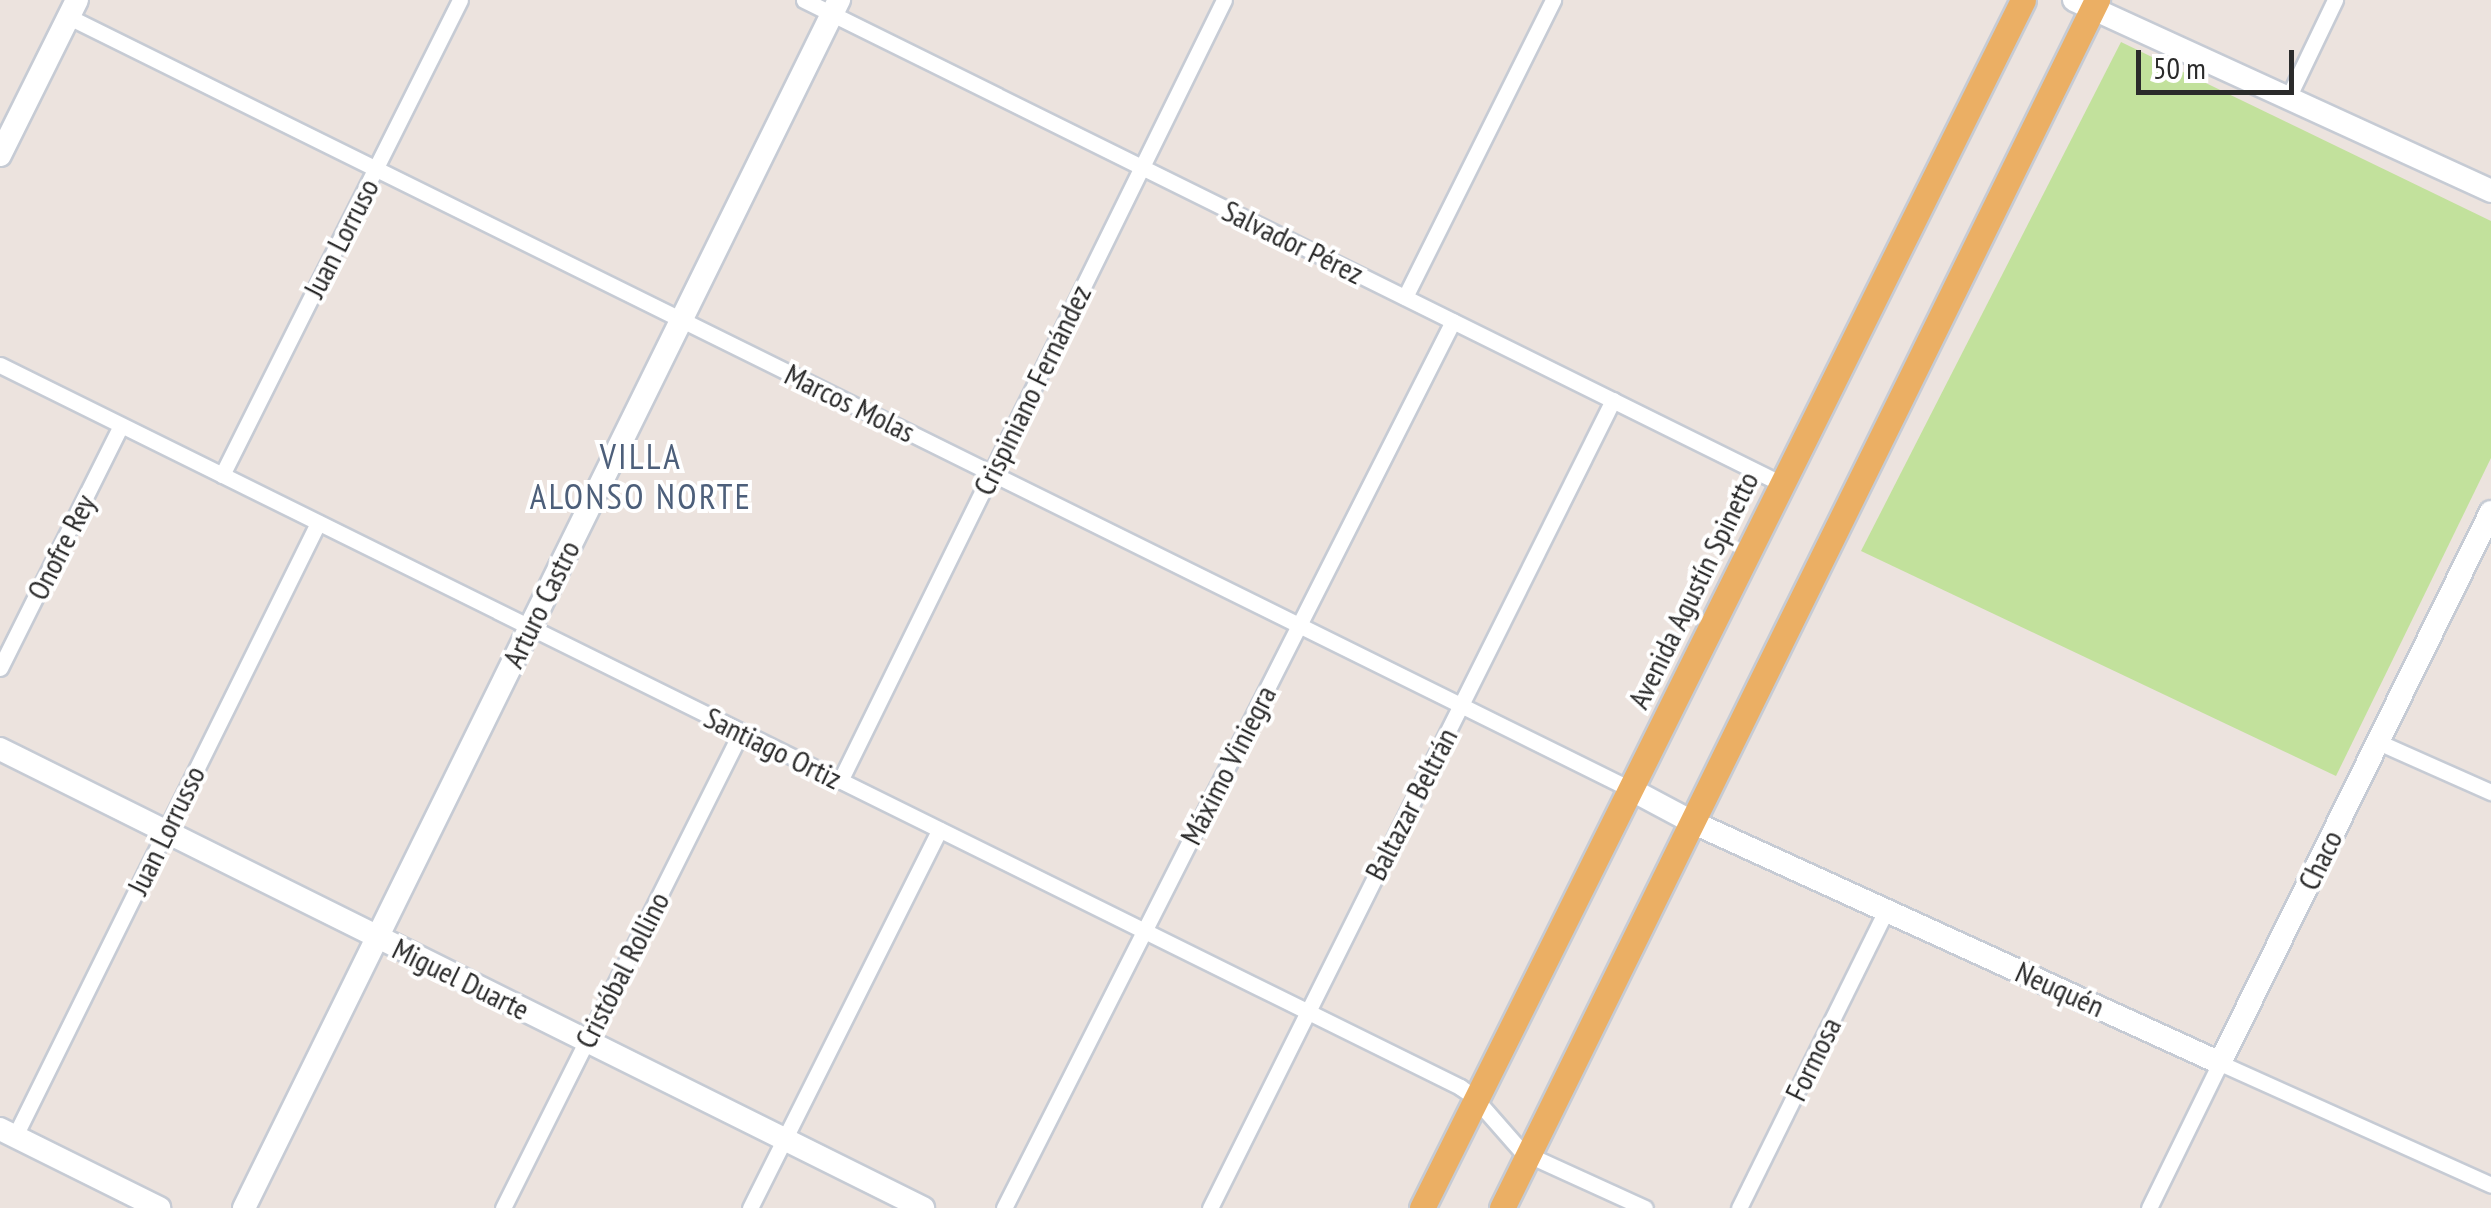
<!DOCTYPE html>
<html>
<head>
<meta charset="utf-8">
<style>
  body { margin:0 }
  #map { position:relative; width:2491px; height:1208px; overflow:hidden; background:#ece3de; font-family:"PT Sans Narrow",sans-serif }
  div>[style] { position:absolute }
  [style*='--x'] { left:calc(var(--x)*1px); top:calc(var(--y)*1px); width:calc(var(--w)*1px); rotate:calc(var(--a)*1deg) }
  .green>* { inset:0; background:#c2e19c }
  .roads { filter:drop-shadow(2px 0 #c6cbd4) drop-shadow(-2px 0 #c6cbd4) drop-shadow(0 2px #c6cbd4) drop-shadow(0 -2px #c6cbd4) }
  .street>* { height:15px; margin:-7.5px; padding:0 7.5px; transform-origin:7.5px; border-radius:7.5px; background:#fff }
  .secondary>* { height:22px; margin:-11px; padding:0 11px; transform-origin:11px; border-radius:11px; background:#fff }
  .primary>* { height:25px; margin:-12.5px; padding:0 12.5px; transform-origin:12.5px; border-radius:12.5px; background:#ebaf64 }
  span { translate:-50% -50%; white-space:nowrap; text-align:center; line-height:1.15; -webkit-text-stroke:8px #fff; paint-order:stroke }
  .street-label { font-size:30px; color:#2b2b2b }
  .quarter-label { font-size:35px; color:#4d5f7a; letter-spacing:2.5px }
  .scale { position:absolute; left:2136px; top:50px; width:158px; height:45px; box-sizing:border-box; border:5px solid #2b2b2b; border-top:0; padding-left:12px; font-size:30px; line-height:35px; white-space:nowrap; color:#2b2b2b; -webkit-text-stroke:8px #fff; paint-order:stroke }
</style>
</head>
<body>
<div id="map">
  <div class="green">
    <div style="clip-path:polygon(2121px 42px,2491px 221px,2491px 458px,2336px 776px,1861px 551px)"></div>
  </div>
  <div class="roads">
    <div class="street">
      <div style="--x:804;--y:0;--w:1091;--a:26.33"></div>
      <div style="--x:69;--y:17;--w:1741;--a:26.31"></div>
      <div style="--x:2288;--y:98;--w:109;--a:-64.4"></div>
      <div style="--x:1405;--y:297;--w:332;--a:-63.5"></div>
      <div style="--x:0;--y:365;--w:1629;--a:26.31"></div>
      <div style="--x:1460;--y:1087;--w:16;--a:35"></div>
      <div style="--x:1473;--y:1096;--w:74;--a:48.8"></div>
      <div style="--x:1522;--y:1152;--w:135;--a:24.5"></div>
      <div style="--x:222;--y:475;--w:531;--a:-63.39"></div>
      <div style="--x:0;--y:668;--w:271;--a:-63.5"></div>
      <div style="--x:2378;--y:742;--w:124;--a:23.9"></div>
      <div style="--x:840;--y:781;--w:870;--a:-63.82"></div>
      <div style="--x:15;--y:1136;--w:684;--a:-63.7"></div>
      <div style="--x:503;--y:1208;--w:532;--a:-63.43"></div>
      <div style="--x:750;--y:1208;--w:423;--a:-63.4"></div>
      <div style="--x:1004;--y:1208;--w:994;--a:-63.15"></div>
      <div style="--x:1210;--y:1208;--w:903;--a:-63.49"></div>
      <div style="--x:1739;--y:1208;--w:332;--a:-63.7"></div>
      <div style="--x:2149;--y:1208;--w:161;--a:-63.9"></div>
      <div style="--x:2220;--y:1063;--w:297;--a:24.2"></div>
    </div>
    <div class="secondary">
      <div style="--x:2074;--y:0;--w:459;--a:24.6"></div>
      <div style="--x:0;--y:155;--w:173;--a:-63.6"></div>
      <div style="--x:0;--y:749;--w:1031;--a:26.44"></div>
      <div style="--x:1630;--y:789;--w:70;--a:28"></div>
      <div style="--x:1692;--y:822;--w:580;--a:24.53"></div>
      <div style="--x:2220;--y:1063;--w:614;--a:-63.81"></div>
      <div style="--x:0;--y:1129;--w:178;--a:26.4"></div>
      <div style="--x:244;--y:1208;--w:1347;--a:-63.78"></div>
    </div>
    <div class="primary">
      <div style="--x:1422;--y:1208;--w:1349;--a:-63.55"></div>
      <div style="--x:1502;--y:1208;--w:1347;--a:-63.78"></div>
    </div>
  </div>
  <div class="street-label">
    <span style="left:341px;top:238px;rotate:-63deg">Juan Lorruso</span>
    <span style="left:1293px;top:242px;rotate:26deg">Salvador Pérez</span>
    <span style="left:1032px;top:390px;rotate:-64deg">Crispiniano Fernández</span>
    <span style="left:850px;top:403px;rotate:26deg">Marcos Molas</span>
    <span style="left:61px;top:547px;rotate:-63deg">Onofre Rey</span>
    <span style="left:1693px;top:590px;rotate:-64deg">Avenida Agustín Spinetto</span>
    <span style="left:541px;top:604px;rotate:-64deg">Arturo Castro</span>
    <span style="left:773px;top:748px;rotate:26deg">Santiago Ortiz</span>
    <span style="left:1228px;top:765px;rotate:-63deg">Máximo Viniegra</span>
    <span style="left:1411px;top:804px;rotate:-63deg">Baltazar Beltrán</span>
    <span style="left:166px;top:830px;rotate:-64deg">Juan Lorrusso</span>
    <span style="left:2320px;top:860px;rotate:-64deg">Chaco</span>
    <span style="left:622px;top:970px;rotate:-63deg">Cristóbal Rollino</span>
    <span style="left:461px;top:979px;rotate:26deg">Miguel Duarte</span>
    <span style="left:2060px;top:989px;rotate:24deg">Neuquén</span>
    <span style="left:1813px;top:1059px;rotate:-64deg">Formosa</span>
  </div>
  <div class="quarter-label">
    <span style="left:641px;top:476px">VILLA<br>ALONSO NORTE</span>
  </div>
  <div class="scale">50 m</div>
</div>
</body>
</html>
